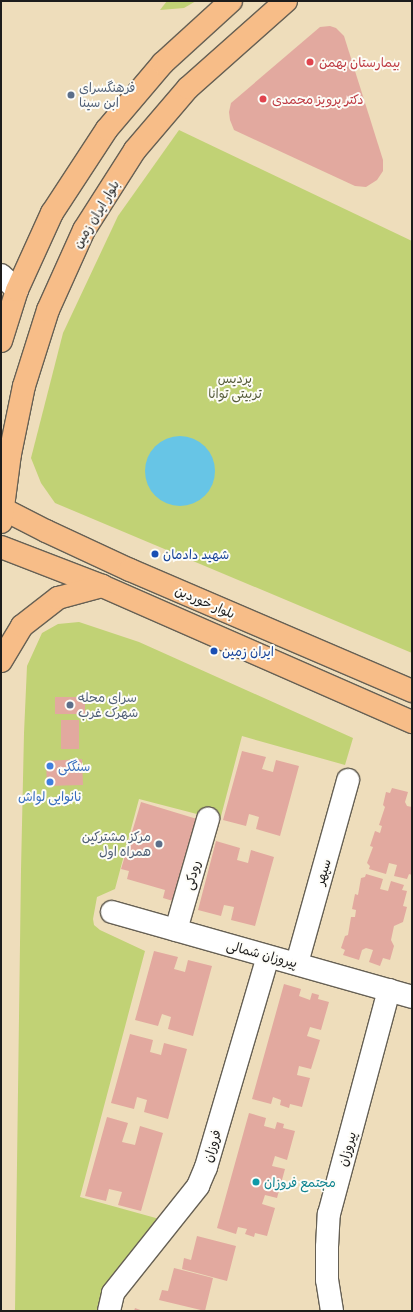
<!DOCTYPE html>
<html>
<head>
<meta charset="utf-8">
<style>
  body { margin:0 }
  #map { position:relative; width:413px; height:1312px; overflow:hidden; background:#edb; font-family:"Patrick Hand","Playpen Sans Arabic",sans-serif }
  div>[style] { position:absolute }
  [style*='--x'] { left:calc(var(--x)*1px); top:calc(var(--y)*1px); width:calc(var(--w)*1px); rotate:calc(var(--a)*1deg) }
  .green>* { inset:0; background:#c1d275 }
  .water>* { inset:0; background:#67c5e6 }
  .round { border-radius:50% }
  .building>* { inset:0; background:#e2a99f }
  .roads { filter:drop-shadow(1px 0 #666054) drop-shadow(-1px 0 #666054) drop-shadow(0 1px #666054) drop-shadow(0 -1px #666054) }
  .minor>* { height:22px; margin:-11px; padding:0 11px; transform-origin:11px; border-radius:11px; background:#fff }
  .major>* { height:22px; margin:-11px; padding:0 11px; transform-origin:11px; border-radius:11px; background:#f7bd88 }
  .dots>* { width:11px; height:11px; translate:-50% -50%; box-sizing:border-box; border:2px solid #fdfcf7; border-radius:50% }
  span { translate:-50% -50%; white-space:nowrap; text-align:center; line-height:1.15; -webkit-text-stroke:4px #fdfcf7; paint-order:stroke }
  .health-label { font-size:13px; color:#be3a42 }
  .left { translate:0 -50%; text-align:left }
  .service-label { font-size:13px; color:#4e5e75 }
  .right { translate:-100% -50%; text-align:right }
  .street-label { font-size:13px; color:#1c1c1c }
  .park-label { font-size:13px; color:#565c3b }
  .transit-label { font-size:13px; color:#164399 }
  .shop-label { font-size:13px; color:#366cbe }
  .culture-label { font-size:13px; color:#0d838f }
  .frame { position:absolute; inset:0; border:2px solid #1c1c1c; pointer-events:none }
</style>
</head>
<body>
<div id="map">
  <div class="green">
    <div style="clip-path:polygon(167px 1px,196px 1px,184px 8px,160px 10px)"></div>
    <div style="clip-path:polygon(179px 130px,412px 241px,412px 653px,55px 503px,41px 483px,31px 458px,63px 333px,118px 216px)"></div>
    <div style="clip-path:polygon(79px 622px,139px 642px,353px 738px,345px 765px,242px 736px,220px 820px,139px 799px,115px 889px,97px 897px,93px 919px,94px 925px,100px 930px,145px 951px,80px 1197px,163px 1220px,101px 1311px,15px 1311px,21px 870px,24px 733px,27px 666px,42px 633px,58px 624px)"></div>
  </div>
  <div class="water">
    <div class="round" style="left:145px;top:436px;width:70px;height:70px"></div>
  </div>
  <div class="building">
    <div style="clip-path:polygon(330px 26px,336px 28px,344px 36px,383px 160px,383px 171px,377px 180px,366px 187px,355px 186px,234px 130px,230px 120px,229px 112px,231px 103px,320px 27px)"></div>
    <div style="clip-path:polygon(55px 697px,85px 697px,85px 714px,55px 714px)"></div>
    <div style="clip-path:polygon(61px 720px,79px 720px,79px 749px,61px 749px)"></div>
    <div style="clip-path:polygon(242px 751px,266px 757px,262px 769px,273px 772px,276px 760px,299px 766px,280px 836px,256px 829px,259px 817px,249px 814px,246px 826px,223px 820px)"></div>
    <div style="clip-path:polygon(82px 759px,83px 785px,47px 786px,46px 761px)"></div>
    <div style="clip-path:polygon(392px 788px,408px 792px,405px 802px,407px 806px,412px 807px,412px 875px,409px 874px,407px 879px,394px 876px,397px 865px,389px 863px,386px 874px,369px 869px,370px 866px,367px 863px,373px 847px,370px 846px,375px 831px,380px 833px,382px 826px,379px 825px,385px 807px,383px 805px,386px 792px,390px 793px)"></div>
    <div style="clip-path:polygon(141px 802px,197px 819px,173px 901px,163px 898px,165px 890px,127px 879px,129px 871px,121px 869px)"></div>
    <div style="clip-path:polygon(216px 841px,240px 848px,237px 860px,248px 863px,251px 850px,274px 857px,255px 926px,231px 920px,234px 907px,224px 905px,221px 916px,198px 910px)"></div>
    <div style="clip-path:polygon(366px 874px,383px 879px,380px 889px,388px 891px,391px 881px,404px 885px,402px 890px,407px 891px,403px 906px,407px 907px,403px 922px,394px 926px,391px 940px,394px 946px,390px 960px,383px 958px,380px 966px,369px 962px,373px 950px,366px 948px,362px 950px,359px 960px,343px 955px,345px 950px,341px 948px,345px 936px,348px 935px,351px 917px,355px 917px,356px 910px,352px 909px,355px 894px,358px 895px,361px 878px,365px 877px)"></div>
    <div style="clip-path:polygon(154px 951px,178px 957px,174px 969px,185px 972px,188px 960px,212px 966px,193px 1036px,168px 1029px,171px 1017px,162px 1014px,158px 1026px,135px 1020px)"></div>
    <div style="clip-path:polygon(284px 984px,301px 989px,299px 996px,310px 1000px,312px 993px,319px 995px,318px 999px,329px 1002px,321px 1030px,310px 1027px,307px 1036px,320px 1040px,311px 1069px,299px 1066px,297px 1075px,310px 1078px,302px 1107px,290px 1104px,289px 1108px,280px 1105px,281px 1100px,273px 1097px,271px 1104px,252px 1099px)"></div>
    <div style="clip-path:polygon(130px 1034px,153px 1040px,150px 1052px,161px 1055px,164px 1043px,187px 1049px,168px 1119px,144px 1112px,147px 1100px,137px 1097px,134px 1109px,111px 1103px)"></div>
    <div style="clip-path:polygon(249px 1113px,266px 1118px,264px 1126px,275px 1129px,277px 1122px,284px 1124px,283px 1128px,295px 1131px,287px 1160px,275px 1156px,272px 1166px,285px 1169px,277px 1198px,265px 1195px,262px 1204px,275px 1208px,267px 1236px,255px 1233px,254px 1237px,245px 1234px,247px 1229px,238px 1227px,236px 1234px,217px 1228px)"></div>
    <div style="clip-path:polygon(107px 1117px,128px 1123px,122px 1142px,135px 1145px,140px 1126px,163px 1133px,141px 1211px,118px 1205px,122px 1192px,109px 1189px,106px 1201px,85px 1196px)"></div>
    <div style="clip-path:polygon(197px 1236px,236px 1246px,227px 1281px,182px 1269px,184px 1258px,191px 1260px)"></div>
    <div style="clip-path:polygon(174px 1268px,213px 1278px,205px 1311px,159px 1300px,162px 1290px,168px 1291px)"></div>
    <div style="clip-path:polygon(135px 1308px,143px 1311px,134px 1311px)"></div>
  </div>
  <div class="roads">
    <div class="minor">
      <div style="--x:1;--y:275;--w:22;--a:43"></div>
      <div style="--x:112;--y:912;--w:312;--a:15.8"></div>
      <div style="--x:176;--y:930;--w:116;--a:-73.9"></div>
      <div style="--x:297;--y:963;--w:190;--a:-74.4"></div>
      <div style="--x:109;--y:1311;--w:18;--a:-77"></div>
      <div style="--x:113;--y:1293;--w:137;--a:-51.5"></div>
      <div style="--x:198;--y:1186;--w:21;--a:-67"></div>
      <div style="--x:206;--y:1167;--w:219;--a:-73.6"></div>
      <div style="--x:332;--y:1311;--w:31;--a:-99"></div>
      <div style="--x:327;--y:1280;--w:33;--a:-90"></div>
      <div style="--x:327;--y:1247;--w:33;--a:-87"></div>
      <div style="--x:329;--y:1214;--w:232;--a:-75"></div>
    </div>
    <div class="major">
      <div style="--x:1;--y:341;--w:53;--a:-72.6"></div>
      <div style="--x:17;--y:290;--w:85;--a:-65.6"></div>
      <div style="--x:52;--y:213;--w:100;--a:-56.8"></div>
      <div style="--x:107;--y:129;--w:87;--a:-49.7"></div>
      <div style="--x:163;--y:63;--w:92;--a:-42.4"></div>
      <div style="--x:1;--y:508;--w:51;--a:27.1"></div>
      <div style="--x:46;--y:531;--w:93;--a:24.9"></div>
      <div style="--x:130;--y:570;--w:307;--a:23.2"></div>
      <div style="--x:1;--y:522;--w:69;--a:-82.5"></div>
      <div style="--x:10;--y:454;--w:69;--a:-78.4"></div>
      <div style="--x:24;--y:386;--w:80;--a:-72.5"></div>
      <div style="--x:48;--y:310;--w:88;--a:-65.8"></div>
      <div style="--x:84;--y:230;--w:95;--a:-57.5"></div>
      <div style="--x:135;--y:150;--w:82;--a:-49.5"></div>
      <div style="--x:188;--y:88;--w:131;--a:-41.6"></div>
      <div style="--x:1;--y:547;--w:108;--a:21.1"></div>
      <div style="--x:102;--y:586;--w:339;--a:23.7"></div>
      <div style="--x:1;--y:661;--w:41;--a:-59"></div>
      <div style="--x:22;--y:626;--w:46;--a:-37.9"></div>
      <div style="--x:58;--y:598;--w:46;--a:-15.3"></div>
    </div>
  </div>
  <div class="dots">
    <div style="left:310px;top:62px;background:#e0444e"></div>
    <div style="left:71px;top:95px;background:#5c6f8a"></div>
    <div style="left:263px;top:99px;background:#e0444e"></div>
    <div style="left:155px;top:554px;background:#1a4fb4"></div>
    <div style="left:214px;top:651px;background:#1a4fb4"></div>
    <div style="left:70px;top:705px;background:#5c6f8a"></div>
    <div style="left:50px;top:766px;background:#3f7fe0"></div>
    <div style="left:50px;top:782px;background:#3f7fe0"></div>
    <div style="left:159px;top:844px;background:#5c6f8a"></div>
    <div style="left:256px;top:1182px;background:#0f9aa8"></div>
  </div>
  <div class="health-label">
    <span class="left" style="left:319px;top:62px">بیمارستان بهمن</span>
    <span class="left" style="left:272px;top:99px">دکتر پرویز محمدی</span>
  </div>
  <div class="service-label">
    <span class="left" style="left:79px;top:95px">فرهنگسرای<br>ابن سینا</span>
    <span class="left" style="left:78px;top:705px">سرای محله<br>شهرک غرب</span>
    <span class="right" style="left:151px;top:844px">مرکز مشترکین<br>همراه اول</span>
  </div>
  <div class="street-label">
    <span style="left:96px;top:214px;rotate:-59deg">بلوار ایران زمین</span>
    <span style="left:205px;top:602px;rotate:23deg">بلوار خوردین</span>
    <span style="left:323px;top:872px;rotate:-74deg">سپهر</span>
    <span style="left:192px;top:875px;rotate:-74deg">رودکی</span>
    <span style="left:262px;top:954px;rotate:15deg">پیروزان شمالی</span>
    <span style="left:212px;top:1146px;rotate:-73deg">فروزان</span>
    <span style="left:347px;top:1149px;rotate:-74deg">پیروزان</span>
  </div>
  <div class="park-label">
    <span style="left:235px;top:386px">پردیس<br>تربیتی توانا</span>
  </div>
  <div class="transit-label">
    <span class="left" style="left:163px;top:554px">شهید دادمان</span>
    <span class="left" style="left:222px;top:651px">ایران زمین</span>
  </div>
  <div class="shop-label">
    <span class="left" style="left:58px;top:766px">سنگکی</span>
    <span style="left:50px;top:796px">نانوایی لواش</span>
  </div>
  <div class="culture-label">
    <span class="left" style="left:264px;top:1182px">مجتمع فروزان</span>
  </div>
  <div class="frame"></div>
</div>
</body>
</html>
